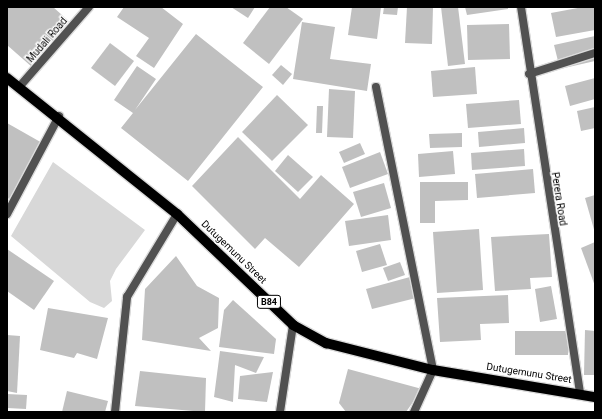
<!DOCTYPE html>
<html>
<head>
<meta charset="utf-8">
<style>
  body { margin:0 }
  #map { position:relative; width:602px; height:419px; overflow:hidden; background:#fff; font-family:Roboto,sans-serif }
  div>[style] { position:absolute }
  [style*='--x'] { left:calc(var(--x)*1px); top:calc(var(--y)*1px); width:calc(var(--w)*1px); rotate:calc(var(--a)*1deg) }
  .green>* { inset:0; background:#d8d8d8 }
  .building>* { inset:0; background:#c0c0c0 }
  .roads { filter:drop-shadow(1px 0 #dbdbdb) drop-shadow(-1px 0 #dbdbdb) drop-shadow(0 1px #dbdbdb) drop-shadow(0 -1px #dbdbdb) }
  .lane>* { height:8px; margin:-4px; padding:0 4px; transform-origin:4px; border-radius:4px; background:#515151 }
  .street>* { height:8px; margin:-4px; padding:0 4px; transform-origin:4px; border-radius:4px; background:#515151 }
  .primary>* { height:10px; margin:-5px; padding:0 5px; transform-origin:5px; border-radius:5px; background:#000 }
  span { translate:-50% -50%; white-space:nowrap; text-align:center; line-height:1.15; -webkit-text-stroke:3px #fff; paint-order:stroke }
  .shield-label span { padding:1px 3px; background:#fff; border:1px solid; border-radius:3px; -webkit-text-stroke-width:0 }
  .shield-label { font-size:9px; color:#000; font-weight:700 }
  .street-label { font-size:10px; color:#000 }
  .frame { position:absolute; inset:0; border:8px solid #000; pointer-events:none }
</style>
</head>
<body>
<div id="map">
  <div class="green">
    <div style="clip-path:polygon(53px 162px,145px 230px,116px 269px,110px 281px,112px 301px,104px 308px,90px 302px,11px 236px)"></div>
  </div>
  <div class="building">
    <div style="clip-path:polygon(7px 7px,53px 7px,71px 23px,32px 67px,7px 45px)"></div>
    <div style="clip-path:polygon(124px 7px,161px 7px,183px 24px,154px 68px,136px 56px,149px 38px,117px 17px)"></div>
    <div style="clip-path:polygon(231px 7px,255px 7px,248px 18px)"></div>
    <div style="clip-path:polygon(270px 7px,286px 7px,303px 19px,269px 64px,243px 43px)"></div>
    <div style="clip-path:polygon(352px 7px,381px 7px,377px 39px,348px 35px)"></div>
    <div style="clip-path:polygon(384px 7px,398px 7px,397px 15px,383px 14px)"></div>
    <div style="clip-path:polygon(407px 7px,433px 7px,432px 44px,405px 43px)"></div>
    <div style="clip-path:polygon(441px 7px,458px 7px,465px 64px,448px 66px)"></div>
    <div style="clip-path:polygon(465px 7px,508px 7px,508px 9px,467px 15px)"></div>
    <div style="clip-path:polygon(583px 7px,595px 7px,595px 30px,556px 37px,551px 13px)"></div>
    <div style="clip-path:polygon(302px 22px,335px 27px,330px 59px,371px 64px,367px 91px,293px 79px)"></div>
    <div style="clip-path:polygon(509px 24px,510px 59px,468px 60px,467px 25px)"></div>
    <div style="clip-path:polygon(196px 34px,263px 87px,188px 181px,121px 128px,133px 113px,114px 100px,137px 66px,156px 79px,135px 110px)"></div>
    <div style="clip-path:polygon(595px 36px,595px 61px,560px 69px,554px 45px)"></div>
    <div style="clip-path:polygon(110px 43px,134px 61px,115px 86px,91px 68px)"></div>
    <div style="clip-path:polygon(281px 65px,292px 74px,283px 85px,272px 75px)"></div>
    <div style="clip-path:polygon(475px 67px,477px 94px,433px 97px,431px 71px)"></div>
    <div style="clip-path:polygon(595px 78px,595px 99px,570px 106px,565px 86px)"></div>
    <div style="clip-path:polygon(329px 89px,355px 91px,353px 138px,327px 137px)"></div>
    <div style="clip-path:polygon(277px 95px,308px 125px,272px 161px,242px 132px)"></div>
    <div style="clip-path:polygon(519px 100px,521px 124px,468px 128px,466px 104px)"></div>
    <div style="clip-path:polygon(317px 106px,323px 106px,322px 133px,316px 133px)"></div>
    <div style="clip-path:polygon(595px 107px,595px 128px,581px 131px,577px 111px)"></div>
    <div style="clip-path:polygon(7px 123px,44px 144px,9px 199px,7px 197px)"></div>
    <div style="clip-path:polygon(524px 128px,525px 143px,479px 147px,478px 132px)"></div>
    <div style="clip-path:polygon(462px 133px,462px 147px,430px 148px,429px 134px)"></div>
    <div style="clip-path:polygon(238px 137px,300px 199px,321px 175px,354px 204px,299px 267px,265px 238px,255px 249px,192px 186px)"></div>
    <div style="clip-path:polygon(360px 143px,365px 154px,344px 163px,339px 152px)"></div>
    <div style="clip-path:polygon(524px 149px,525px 166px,472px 170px,471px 153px)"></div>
    <div style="clip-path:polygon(453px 151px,455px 174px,419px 177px,418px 154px)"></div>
    <div style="clip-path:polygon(380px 152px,388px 174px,350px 188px,342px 167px)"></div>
    <div style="clip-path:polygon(288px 155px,313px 177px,298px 192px,275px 171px)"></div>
    <div style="clip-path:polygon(533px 169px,535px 193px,477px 198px,475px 174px)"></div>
    <div style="clip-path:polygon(420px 182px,468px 182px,468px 200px,435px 201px,435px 223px,420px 223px)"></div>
    <div style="clip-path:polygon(384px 183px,391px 208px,361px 217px,353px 192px)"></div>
    <div style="clip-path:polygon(595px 195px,595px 233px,585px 198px)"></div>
    <div style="clip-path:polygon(388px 215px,391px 240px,349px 246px,345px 221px)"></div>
    <div style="clip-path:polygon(479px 229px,483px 290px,437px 293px,433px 232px)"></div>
    <div style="clip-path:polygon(549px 234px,552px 277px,530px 278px,531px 289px,495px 291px,491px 237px)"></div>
    <div style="clip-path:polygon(595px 242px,595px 286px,581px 248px)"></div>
    <div style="clip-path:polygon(380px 244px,387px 265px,362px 272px,356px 251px)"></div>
    <div style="clip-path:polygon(7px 249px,54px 281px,34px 310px,7px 291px)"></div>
    <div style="clip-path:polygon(176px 256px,197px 286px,219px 298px,218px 328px,199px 338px,211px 351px,142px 340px,145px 289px)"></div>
    <div style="clip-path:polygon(400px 262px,405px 275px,388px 281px,383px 268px)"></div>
    <div style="clip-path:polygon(410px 277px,416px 298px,372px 309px,366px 289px)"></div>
    <div style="clip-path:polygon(551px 286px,557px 319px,540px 322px,535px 289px)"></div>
    <div style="clip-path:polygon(508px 295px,509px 323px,480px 324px,481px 340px,440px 342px,437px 298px)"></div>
    <div style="clip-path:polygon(233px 300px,276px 339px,274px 354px,219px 347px,224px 310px)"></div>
    <div style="clip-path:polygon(48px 308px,108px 318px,97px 359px,77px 353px,74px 358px,40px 350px)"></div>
    <div style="clip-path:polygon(585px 330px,595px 331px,595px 375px,584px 375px)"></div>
    <div style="clip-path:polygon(515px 331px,568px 331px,568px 355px,515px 355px)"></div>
    <div style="clip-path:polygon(7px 335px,20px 336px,17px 393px,7px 391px)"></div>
    <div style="clip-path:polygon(220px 351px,264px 357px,256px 373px,235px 365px,233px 402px,214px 397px)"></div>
    <div style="clip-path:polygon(348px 369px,422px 389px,406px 412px,346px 412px,339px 403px)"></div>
    <div style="clip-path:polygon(140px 371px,206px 378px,205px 412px,135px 406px)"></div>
    <div style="clip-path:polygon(273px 372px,267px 402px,238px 399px,240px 376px)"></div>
    <div style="clip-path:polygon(67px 391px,108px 401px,105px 412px,62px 412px)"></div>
    <div style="clip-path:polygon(7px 394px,27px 395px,26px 409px,7px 408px)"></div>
  </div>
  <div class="roads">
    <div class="lane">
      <div style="--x:414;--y:412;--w:46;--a:-65.7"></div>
    </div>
    <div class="street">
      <div style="--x:521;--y:7;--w:390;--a:81.3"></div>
      <div style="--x:529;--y:74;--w:69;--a:-17.7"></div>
      <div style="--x:20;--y:86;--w:105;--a:-48.9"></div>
      <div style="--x:376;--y:87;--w:289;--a:78.6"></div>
      <div style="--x:7;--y:214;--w:111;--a:-62"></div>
      <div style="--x:115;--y:412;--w:116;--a:-84"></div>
      <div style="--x:127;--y:297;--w:97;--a:-58.9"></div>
      <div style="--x:280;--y:412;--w:88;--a:-81.5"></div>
    </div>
    <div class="primary">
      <div style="--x:7;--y:78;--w:218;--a:38.7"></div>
      <div style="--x:177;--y:214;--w:161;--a:43.7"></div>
      <div style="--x:293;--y:325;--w:38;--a:29"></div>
      <div style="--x:326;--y:343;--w:110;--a:14.2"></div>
      <div style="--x:433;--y:370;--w:164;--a:9.5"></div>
    </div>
  </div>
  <div class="shield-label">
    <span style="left:269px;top:302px">B84</span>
  </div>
  <div class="street-label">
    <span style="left:47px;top:40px;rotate:-49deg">Mudali Road</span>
    <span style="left:559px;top:199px;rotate:81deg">Perera Road</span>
    <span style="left:234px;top:252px;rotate:44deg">Dutugemunu Street</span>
    <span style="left:529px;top:373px;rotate:9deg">Dutugemunu Street</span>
  </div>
  <div class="frame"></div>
</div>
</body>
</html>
